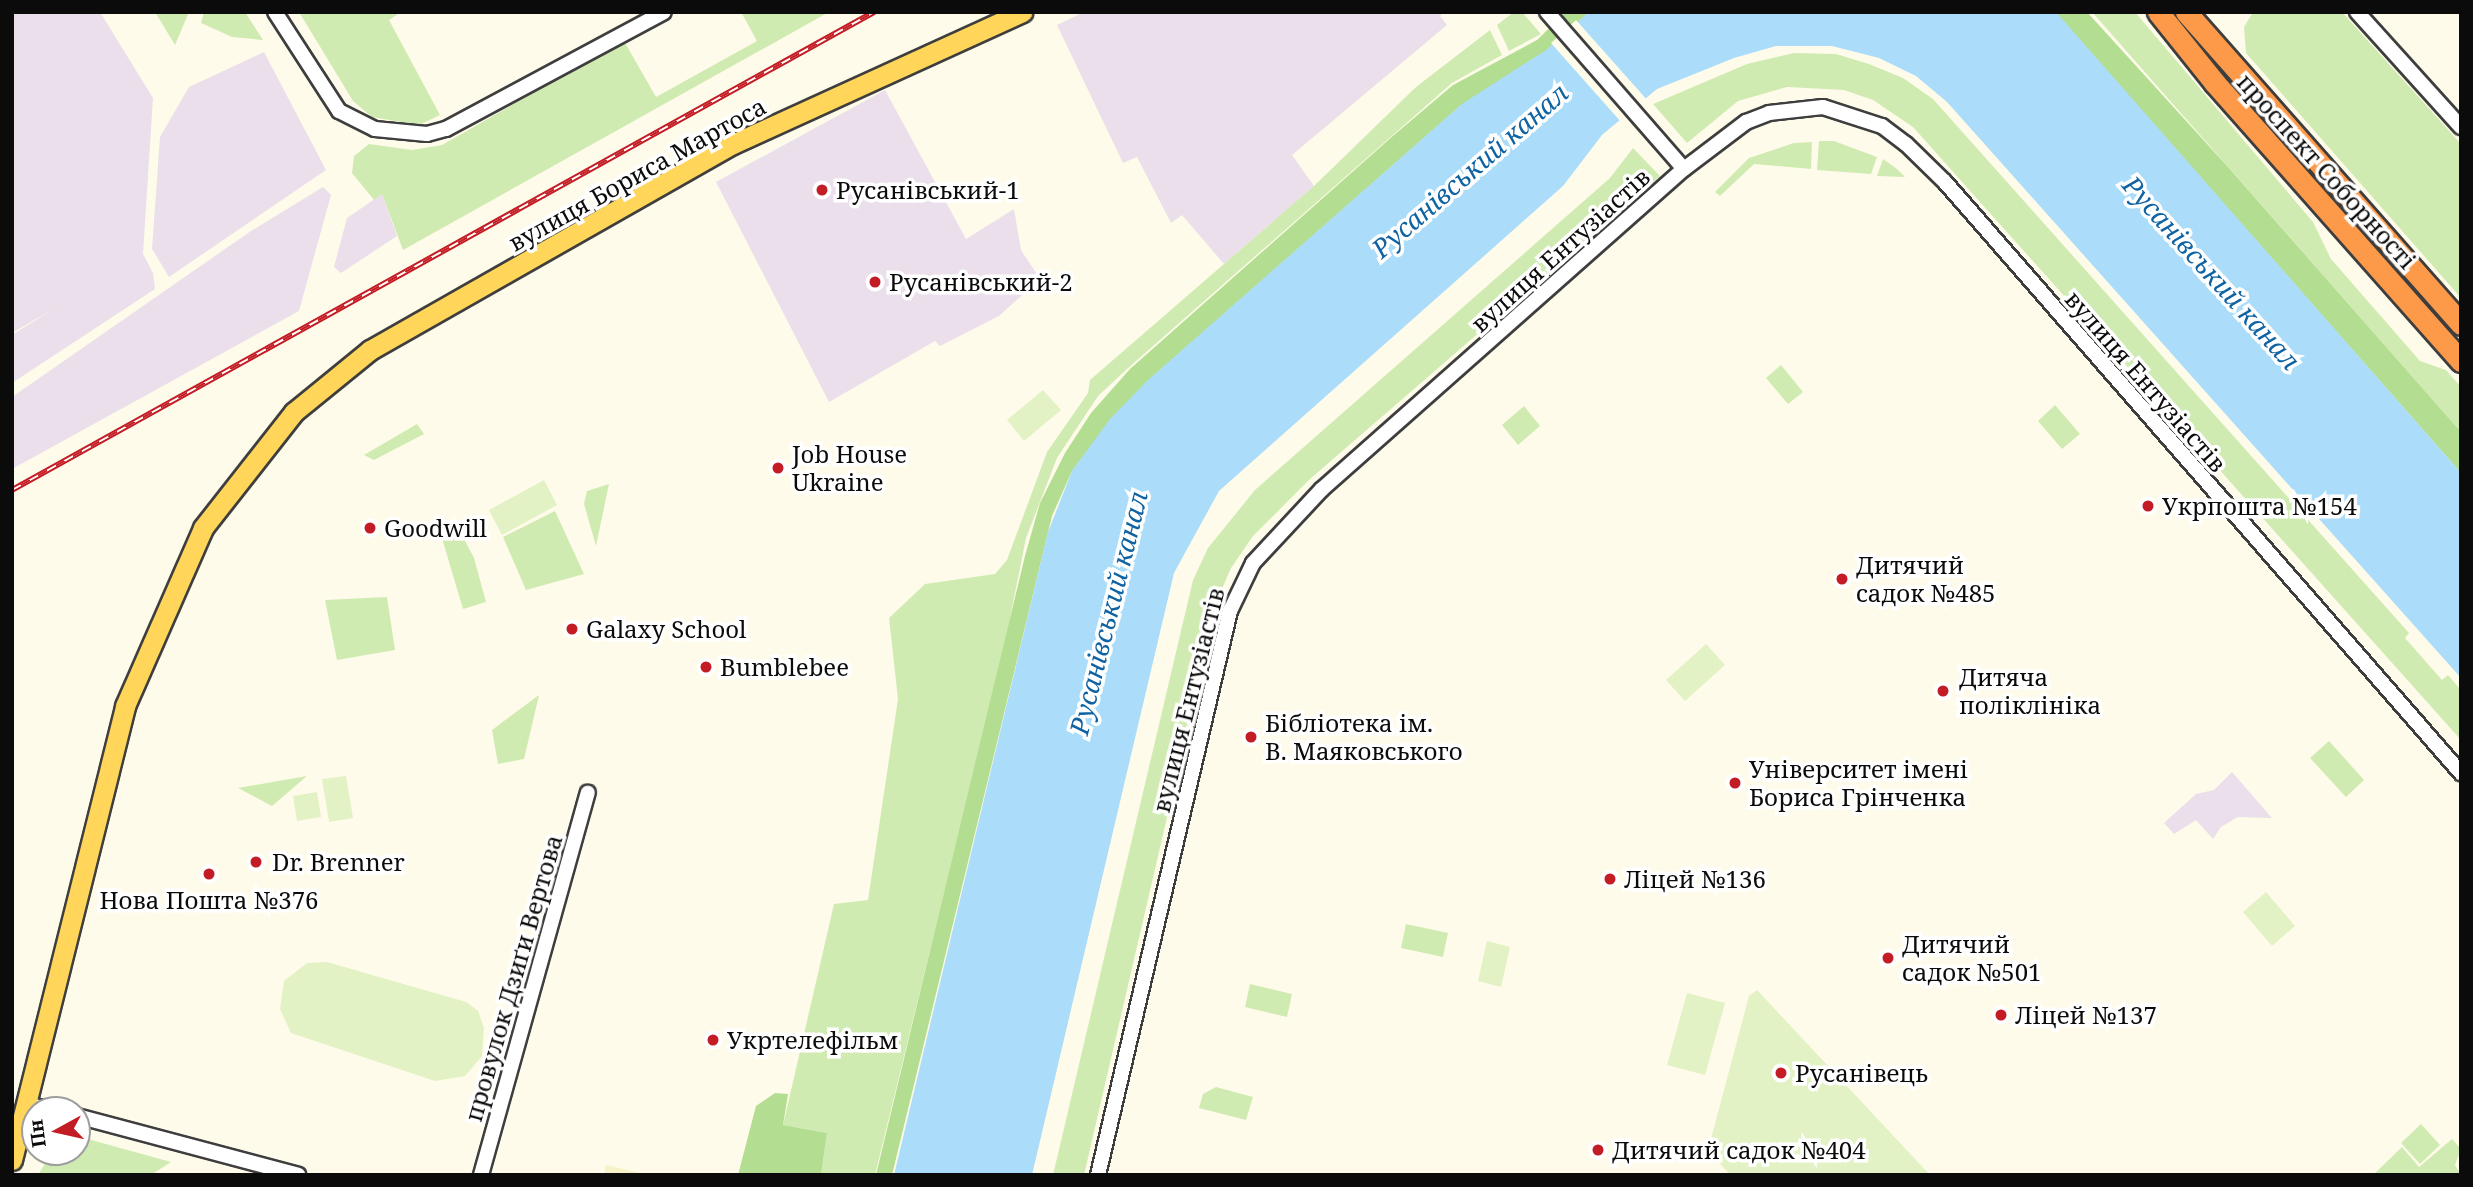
<!DOCTYPE html>
<html>
<head>
<meta charset="utf-8">
<style>
  body { margin:0 }
  #map { position:relative; width:2473px; height:1187px; overflow:hidden; background:#fffbea; font-family:"Noto Serif",serif }
  div>[style] { position:absolute }
  [style*='--x'] { left:calc(var(--x)*1px); top:calc(var(--y)*1px); width:calc(var(--w)*1px); rotate:calc(var(--a)*1deg) }
  .industrial>* { inset:0; background:#eadfeb }
  .farmland>* { inset:0; background:#f6f2c9 }
  .green>* { inset:0; background:#d0ebb2 }
  .forest>* { inset:0; background:#b3dd90 }
  .pitch>* { inset:0; background:#e2f2c4 }
  .water>* { inset:0; background:#abddfa }
  .pier>* { inset:0; background:#fffbea }
  .roads { filter:drop-shadow(2px 0 #3e3e3e) drop-shadow(-2px 0 #3e3e3e) drop-shadow(0 2px #3e3e3e) drop-shadow(0 -2px #3e3e3e) }
  .minor>* { height:14px; margin:-7px; padding:0 7px; transform-origin:7px; border-radius:7px; background:#fff }
  .major>* { height:19px; margin:-9.5px; padding:0 9.5px; transform-origin:9.5px; border-radius:9.5px; background:#ffd65a }
  .highway>* { height:21px; margin:-10.5px; padding:0 10.5px; transform-origin:10.5px; border-radius:10.5px; background:#fd9a4a }
  .rail>* { height:6px; margin-top:-3px; transform-origin:0; background:repeating-linear-gradient(90deg,#fff 0 10px,#c31c25 0 20px); box-sizing:border-box; border-block:2px solid #c31c25 }
  .dots>* { width:19px; height:19px; translate:-50% -50%; box-sizing:border-box; border:4px solid #fff; border-radius:50% }
  span { translate:-50% -50%; white-space:nowrap; text-align:center; line-height:1.15; -webkit-text-stroke:7px #fff; paint-order:stroke }
  .street-label { font-size:24px; color:#0b0b0b }
  .poi-label { font-size:24px; color:#0b0b0b }
  .left { translate:0 -50%; text-align:left }
  .water-label { font-size:26px; color:#0f63a3; font-style:italic }
  .frame { position:absolute; inset:0; border:14px solid #0b0b0b; pointer-events:none }
  .north { position:absolute; left:21px; top:1096px; width:70px; height:70px; box-sizing:border-box; background:#fff; border:2px solid #9d9d9d; border-radius:50%; rotate:262deg; font-size:19px; font-weight:700; line-height:28px; text-align:center; color:#0b0b0b }
  .north::after { content:''; display:block; margin:auto; width:24px; height:32px; background:#c31c25; clip-path:polygon(50% 0,100% 100%,50% 72%,0 100%) }
</style>
</head>
<body>
<div id="map">
  <div class="industrial">
    <div style="clip-path:polygon(12px 12px,100px 12px,153px 98px,143px 254px,153px 273px,155px 289px,12px 383px,12px 335px,55px 308px,12px 333px)"></div>
    <div style="clip-path:polygon(1084px 12px,1444px 12px,1440px 16px,1447px 25px,1292px 155px,1314px 186px,1224px 264px,1182px 215px,1171px 223px,1137px 157px,1123px 163px,1057px 25px)"></div>
    <div style="clip-path:polygon(264px 52px,326px 170px,169px 277px,152px 249px,160px 137px,189px 87px)"></div>
    <div style="clip-path:polygon(885px 90px,966px 239px,1014px 209px,1021px 250px,1040px 279px,999px 316px,940px 346px,935px 341px,829px 402px,716px 182px)"></div>
    <div style="clip-path:polygon(323px 187px,331px 195px,299px 311px,12px 469px,12px 397px,251px 231px)"></div>
    <div style="clip-path:polygon(382px 194px,397px 236px,341px 273px,334px 267px,347px 218px)"></div>
    <div style="clip-path:polygon(2232px 772px,2272px 818px,2238px 817px,2221px 827px,2213px 839px,2196px 820px,2174px 834px,2164px 823px,2196px 794px,2214px 790px)"></div>
  </div>
  <div class="farmland">
    <div style="clip-path:polygon(606px 1165px,650px 1175px,604px 1175px)"></div>
  </div>
  <div class="green">
    <div style="clip-path:polygon(155px 12px,189px 12px,175px 45px)"></div>
    <div style="clip-path:polygon(204px 12px,245px 12px,263px 40px,232px 37px,201px 23px)"></div>
    <div style="clip-path:polygon(299px 12px,401px 12px,389px 20px,440px 115px,419px 125px,372px 117px,353px 101px)"></div>
    <div style="clip-path:polygon(741px 12px,829px 12px,403px 250px,382px 194px,374px 200px,352px 173px,354px 156px,369px 144px,412px 150px,442px 145px,624px 41px,656px 97px,757px 41px)"></div>
    <div style="clip-path:polygon(1514px 12px,1522px 12px,1541px 34px,1509px 51px,1497px 25px)"></div>
    <div style="clip-path:polygon(2092px 12px,2135px 12px,2313px 222px,2331px 259px,2420px 361px,2446px 370px,2461px 387px,2461px 432px)"></div>
    <div style="clip-path:polygon(2253px 12px,2342px 12px,2461px 144px,2461px 298px,2246px 53px,2244px 27px)"></div>
    <div style="clip-path:polygon(1490px 30px,1502px 55px,1452px 83px,1127px 369px,1098px 396px,1057px 458px,1026px 538px,1004px 648px,875px 1175px,821px 1175px,827px 1133px,783px 1125px,834px 904px,868px 900px,898px 699px,889px 618px,925px 584px,995px 574px,1007px 560px,1047px 452px,1088px 393px,1090px 380px,1314px 186px,1416px 87px)"></div>
    <div style="clip-path:polygon(1794px 53px,1836px 54px,1869px 64px,1903px 78px,1933px 99px,2409px 633px,2405px 638px,2442px 680px,2448px 675px,2461px 690px,2461px 740px,1913px 127px,1873px 100px,1844px 90px,1787px 87px,1738px 101px,1687px 143px,1653px 104px,1747px 64px)"></div>
    <div style="clip-path:polygon(1819px 141px,1834px 141px,1877px 157px,1871px 174px,1817px 170px)"></div>
    <div style="clip-path:polygon(1812px 142px,1811px 169px,1754px 164px,1720px 196px,1715px 192px,1749px 158px,1794px 143px)"></div>
    <div style="clip-path:polygon(1633px 148px,1660px 176px,1310px 479px,1253px 536px,1231px 568px,1218px 598px,1084px 1175px,1053px 1175px,1193px 580px,1208px 548px,1255px 490px,1610px 178px)"></div>
    <div style="clip-path:polygon(1883px 159px,1897px 169px,1905px 177px,1877px 176px)"></div>
    <div style="clip-path:polygon(1781px 365px,1803px 392px,1788px 404px,1766px 378px)"></div>
    <div style="clip-path:polygon(2055px 405px,2080px 434px,2062px 449px,2038px 421px)"></div>
    <div style="clip-path:polygon(1524px 406px,1540px 426px,1518px 445px,1502px 425px)"></div>
    <div style="clip-path:polygon(417px 424px,424px 434px,374px 460px,364px 455px)"></div>
    <div style="clip-path:polygon(609px 484px,596px 546px,584px 504px,587px 491px)"></div>
    <div style="clip-path:polygon(555px 511px,584px 574px,526px 590px,503px 537px)"></div>
    <div style="clip-path:polygon(457px 526px,474px 558px,486px 602px,463px 609px,441px 535px)"></div>
    <div style="clip-path:polygon(387px 597px,395px 650px,337px 660px,325px 600px)"></div>
    <div style="clip-path:polygon(539px 695px,524px 759px,498px 764px,492px 730px)"></div>
    <div style="clip-path:polygon(2329px 741px,2364px 780px,2346px 797px,2310px 758px)"></div>
    <div style="clip-path:polygon(307px 776px,272px 806px,238px 788px)"></div>
    <div style="clip-path:polygon(1406px 924px,1448px 933px,1443px 957px,1401px 948px)"></div>
    <div style="clip-path:polygon(1250px 984px,1292px 994px,1287px 1017px,1245px 1007px)"></div>
    <div style="clip-path:polygon(1216px 1087px,1253px 1097px,1246px 1120px,1199px 1108px,1203px 1094px)"></div>
    <div style="clip-path:polygon(2421px 1124px,2440px 1145px,2420px 1164px,2401px 1143px)"></div>
    <div style="clip-path:polygon(77px 1136px,171px 1162px,151px 1175px,38px 1175px,52px 1152px,77px 1152px)"></div>
    <div style="clip-path:polygon(2452px 1139px,2461px 1149px,2455px 1165px,2461px 1175px,2373px 1175px,2402px 1147px,2419px 1167px)"></div>
  </div>
  <div class="forest">
    <div style="clip-path:polygon(1566px 12px,1589px 12px,1546px 51px,1459px 107px,1151px 378px,1114px 416px,1072px 471px,1052px 516px,892px 1175px,876px 1175px,1025px 556px,1040px 503px,1065px 453px,1091px 413px,1130px 369px,1394px 135px,1453px 85px,1537px 40px)"></div>
    <div style="clip-path:polygon(2055px 12px,2087px 12px,2228px 167px,2461px 432px,2461px 473px)"></div>
    <div style="clip-path:polygon(775px 1093px,788px 1094px,783px 1125px,827px 1133px,821px 1175px,738px 1175px,756px 1106px)"></div>
  </div>
  <div class="pitch">
    <div style="clip-path:polygon(1043px 390px,1061px 410px,1024px 441px,1007px 420px)"></div>
    <div style="clip-path:polygon(544px 480px,557px 505px,502px 535px,489px 510px)"></div>
    <div style="clip-path:polygon(1706px 644px,1725px 665px,1685px 701px,1666px 680px)"></div>
    <div style="clip-path:polygon(346px 776px,353px 818px,329px 822px,322px 779px)"></div>
    <div style="clip-path:polygon(317px 792px,321px 817px,297px 821px,293px 796px)"></div>
    <div style="clip-path:polygon(2266px 892px,2295px 926px,2272px 946px,2243px 912px)"></div>
    <div style="clip-path:polygon(1487px 941px,1510px 947px,1501px 987px,1478px 981px)"></div>
    <div style="clip-path:polygon(327px 962px,466px 1002px,478px 1011px,484px 1028px,482px 1056px,465px 1076px,435px 1081px,291px 1033px,280px 1009px,284px 981px,307px 963px)"></div>
    <div style="clip-path:polygon(1757px 990px,1930px 1175px,1730px 1175px,1708px 1150px,1749px 996px)"></div>
    <div style="clip-path:polygon(1687px 993px,1725px 1003px,1705px 1075px,1667px 1065px)"></div>
  </div>
  <div class="water">
    <div style="clip-path:polygon(1589px 12px,2056px 12px,2461px 473px,2461px 678px,1947px 102px,1916px 76px,1879px 58px,1832px 46px,1776px 46px,1734px 58px,1657px 89px,1602px 135px,1563px 186px,1219px 491px,1174px 573px,1032px 1175px,894px 1175px,1048px 532px,1072px 471px,1110px 419px,1147px 381px,1462px 104px,1546px 50px)"></div>
  </div>
  <div class="pier">
    <div style="clip-path:polygon(1576px 20px,1648px 101px,1622px 123px,1551px 43px)"></div>
  </div>
  <div class="roads">
    <div class="minor">
      <div style="--x:275;--y:12;--w:118;--a:57.1"></div>
      <div style="--x:339;--y:111;--w:40;--a:26.6"></div>
      <div style="--x:375;--y:129;--w:52;--a:5.5"></div>
      <div style="--x:427;--y:134;--w:20;--a:-15"></div>
      <div style="--x:446;--y:129;--w:247;--a:-28.2"></div>
      <div style="--x:1547;--y:12;--w:208;--a:48.9"></div>
      <div style="--x:2357;--y:12;--w:155;--a:47.9"></div>
      <div style="--x:26;--y:1104;--w:27;--a:13"></div>
      <div style="--x:77;--y:1116;--w:229;--a:14.9"></div>
      <div style="--x:481;--y:1175;--w:397;--a:-74.4"></div>
      <div style="--x:1098;--y:1175;--w:579;--a:-76.83"></div>
      <div style="--x:1230;--y:611;--w:53;--a:-64.4"></div>
      <div style="--x:1253;--y:563;--w:101;--a:-47"></div>
      <div style="--x:1322;--y:489;--w:483;--a:-41.5"></div>
      <div style="--x:1684;--y:169;--w:78;--a:-37.2"></div>
      <div style="--x:1746;--y:122;--w:25;--a:-21"></div>
      <div style="--x:1769;--y:113;--w:54;--a:-6.3"></div>
      <div style="--x:1823;--y:107;--w:62;--a:17.9"></div>
      <div style="--x:1882;--y:126;--w:30;--a:37"></div>
      <div style="--x:1906;--y:144;--w:54;--a:44.3"></div>
      <div style="--x:1945;--y:182;--w:785;--a:48.88"></div>
    </div>
    <div class="major">
      <div style="--x:12;--y:1160;--w:468;--a:-76"></div>
      <div style="--x:125;--y:706;--w:194;--a:-66.3"></div>
      <div style="--x:203;--y:528;--w:147;--a:-51.9"></div>
      <div style="--x:294;--y:412;--w:98;--a:-39.2"></div>
      <div style="--x:370;--y:350;--w:417;--a:-29.6"></div>
      <div style="--x:733;--y:144;--w:318;--a:-24.5"></div>
    </div>
    <div class="highway">
      <div style="--x:2158;--y:12;--w:90;--a:51.3"></div>
      <div style="--x:2214;--y:82;--w:373;--a:48.5"></div>
      <div style="--x:2186;--y:12;--w:416;--a:48.6"></div>
    </div>
  </div>
  <div class="rail">
    <div style="--x:12;--y:490;--w:986;--a:-29.01"></div>
  </div>
  <div class="dots">
    <div style="left:822px;top:190px;background:#c31c25"></div>
    <div style="left:875px;top:282px;background:#c31c25"></div>
    <div style="left:778px;top:468px;background:#c31c25"></div>
    <div style="left:2148px;top:506px;background:#c31c25"></div>
    <div style="left:370px;top:528px;background:#c31c25"></div>
    <div style="left:1842px;top:579px;background:#c31c25"></div>
    <div style="left:572px;top:629px;background:#c31c25"></div>
    <div style="left:706px;top:667px;background:#c31c25"></div>
    <div style="left:1943px;top:691px;background:#c31c25"></div>
    <div style="left:1251px;top:737px;background:#c31c25"></div>
    <div style="left:1735px;top:783px;background:#c31c25"></div>
    <div style="left:256px;top:862px;background:#c31c25"></div>
    <div style="left:209px;top:874px;background:#c31c25"></div>
    <div style="left:1610px;top:879px;background:#c31c25"></div>
    <div style="left:1888px;top:958px;background:#c31c25"></div>
    <div style="left:2001px;top:1015px;background:#c31c25"></div>
    <div style="left:713px;top:1040px;background:#c31c25"></div>
    <div style="left:1781px;top:1073px;background:#c31c25"></div>
    <div style="left:1598px;top:1150px;background:#c31c25"></div>
  </div>
  <div class="street-label">
    <span style="left:2327px;top:171px;rotate:48deg">проспект Соборності</span>
    <span style="left:637px;top:174px;rotate:-29deg">вулиця Бориса Мартоса</span>
    <span style="left:1560px;top:250px;rotate:-42deg">вулиця Ентузіастів</span>
    <span style="left:2146px;top:381px;rotate:49deg">вулиця Ентузіастів</span>
    <span style="left:1188px;top:700px;rotate:-76deg">вулиця Ентузіастів</span>
    <span style="left:513px;top:978px;rotate:-74deg">провулок Дзиґи Вертова</span>
  </div>
  <div class="poi-label">
    <span class="left" style="left:836px;top:190px">Русанівський-1</span>
    <span class="left" style="left:889px;top:282px">Русанівський-2</span>
    <span class="left" style="left:792px;top:468px">Job House<br>Ukraine</span>
    <span class="left" style="left:2162px;top:506px">Укрпошта №154</span>
    <span class="left" style="left:384px;top:528px">Goodwill</span>
    <span class="left" style="left:1856px;top:579px">Дитячий<br>садок №485</span>
    <span class="left" style="left:586px;top:629px">Galaxy School</span>
    <span class="left" style="left:720px;top:667px">Bumblebee</span>
    <span class="left" style="left:1959px;top:691px">Дитяча<br>поліклініка</span>
    <span class="left" style="left:1265px;top:737px">Бібліотека ім.<br>В. Маяковського</span>
    <span class="left" style="left:1749px;top:783px">Університет імені<br>Бориса Грінченка</span>
    <span class="left" style="left:272px;top:862px">Dr. Brenner</span>
    <span class="left" style="left:1624px;top:879px">Ліцей №136</span>
    <span style="left:209px;top:900px">Нова Пошта №376</span>
    <span class="left" style="left:1902px;top:958px">Дитячий<br>садок №501</span>
    <span class="left" style="left:2015px;top:1015px">Ліцей №137</span>
    <span class="left" style="left:727px;top:1040px">Укртелефільм</span>
    <span class="left" style="left:1795px;top:1073px">Русанівець</span>
    <span class="left" style="left:1612px;top:1150px">Дитячий садок №404</span>
  </div>
  <div class="water-label">
    <span style="left:1470px;top:171px;rotate:-41deg">Русанівський канал</span>
    <span style="left:2211px;top:273px;rotate:48deg">Русанівський канал</span>
    <span style="left:1109px;top:613px;rotate:-76deg">Русанівський канал</span>
  </div>
  <div class="frame"></div>
  <div class="north">Пн</div>
</div>
</body>
</html>
